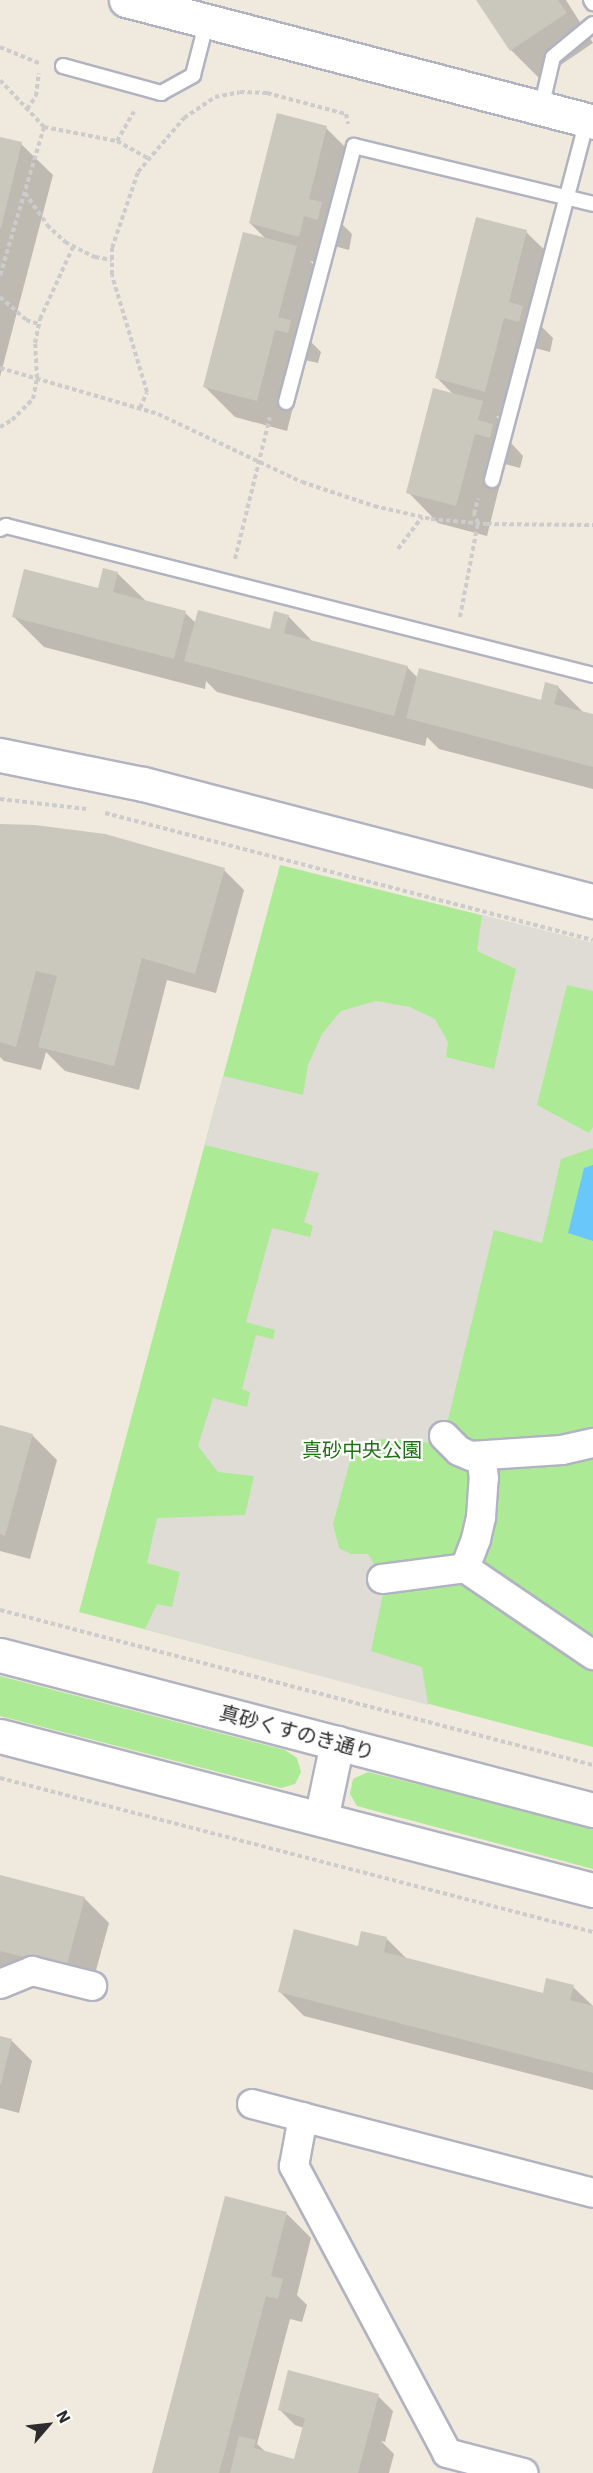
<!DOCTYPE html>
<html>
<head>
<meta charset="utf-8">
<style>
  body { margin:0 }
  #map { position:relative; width:593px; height:2473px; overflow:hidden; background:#efe9de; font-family:"IBM Plex Sans","Noto Sans JP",sans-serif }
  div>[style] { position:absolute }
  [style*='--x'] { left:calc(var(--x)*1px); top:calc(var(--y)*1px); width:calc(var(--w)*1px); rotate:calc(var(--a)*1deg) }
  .green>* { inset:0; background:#acea96 }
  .plaza>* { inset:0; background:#dfdcd5 }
  .water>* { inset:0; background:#69c7f9 }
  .shadow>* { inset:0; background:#0003 }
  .building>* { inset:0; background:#cac7bc }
  .path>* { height:4px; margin-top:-2px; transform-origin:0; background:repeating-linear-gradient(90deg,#ccc 0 4.5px,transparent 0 7.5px) }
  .roads { filter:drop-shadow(2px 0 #b2b3c1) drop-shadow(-2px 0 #b2b3c1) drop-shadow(0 2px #b2b3c1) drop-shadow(0 -2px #b2b3c1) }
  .lane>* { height:14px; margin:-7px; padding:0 7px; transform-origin:7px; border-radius:7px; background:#fff }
  .street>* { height:28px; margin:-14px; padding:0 14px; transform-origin:14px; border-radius:14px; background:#fff }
  .secondary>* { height:33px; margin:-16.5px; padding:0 16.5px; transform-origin:16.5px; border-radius:16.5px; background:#fff }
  span { translate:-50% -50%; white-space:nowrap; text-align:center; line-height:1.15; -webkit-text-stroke:4.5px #fff; paint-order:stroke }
  .park-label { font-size:20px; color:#207114 }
  .street-label { font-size:20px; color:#2c2c2c }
  .north { position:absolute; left:18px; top:2395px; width:60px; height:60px; -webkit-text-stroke:4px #fff; paint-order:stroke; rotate:62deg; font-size:16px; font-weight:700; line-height:24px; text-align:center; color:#2c2c2c }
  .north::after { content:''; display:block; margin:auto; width:21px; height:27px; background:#2c2c2c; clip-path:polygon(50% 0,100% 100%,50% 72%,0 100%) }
</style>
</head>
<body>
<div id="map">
  <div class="green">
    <div style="clip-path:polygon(280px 865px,593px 943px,593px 1747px,79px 1612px)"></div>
    <div style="clip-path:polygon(0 1676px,285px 1750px,297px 1758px,301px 1772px,295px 1784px,281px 1788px,0 1716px)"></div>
    <div style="clip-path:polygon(368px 1772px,593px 1828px,593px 1869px,357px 1806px,350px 1794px,353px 1779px)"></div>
  </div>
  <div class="plaza">
    <div style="clip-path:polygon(482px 915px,593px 943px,593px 991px,567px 985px,537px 1105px,589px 1133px,593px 1127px,593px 1148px,561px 1159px,542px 1243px,494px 1230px,442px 1444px,386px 1439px,366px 1441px,352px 1454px,333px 1524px,339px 1548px,351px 1554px,368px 1554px,381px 1575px,384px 1589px,371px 1651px,422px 1667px,428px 1705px,145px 1629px,157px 1604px,172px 1607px,180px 1572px,147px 1563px,157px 1518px,245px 1515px,254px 1476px,218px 1472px,198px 1446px,213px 1398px,247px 1407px,250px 1392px,242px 1389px,256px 1335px,273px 1339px,275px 1330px,246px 1322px,272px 1228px,310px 1237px,313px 1226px,304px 1222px,319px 1173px,205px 1145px,223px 1076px,303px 1095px,308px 1065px,322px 1034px,341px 1011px,376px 1001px,410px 1007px,435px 1019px,448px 1042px,446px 1057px,494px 1069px,516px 969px,477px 951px)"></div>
  </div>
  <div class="water">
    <div style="clip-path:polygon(593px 1165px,593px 1241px,568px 1233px,584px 1168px)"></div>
  </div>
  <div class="shadow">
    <div style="clip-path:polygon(478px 0,566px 0,593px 43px,540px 79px,511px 50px)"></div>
    <div style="clip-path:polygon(326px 128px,357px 159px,341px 223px,352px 234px,349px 250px,334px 246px,329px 266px,310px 261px,327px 278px,310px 341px,321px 352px,318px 363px,305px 360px,287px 431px,235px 417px,204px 386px,267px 240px,250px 223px)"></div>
    <div style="clip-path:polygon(0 138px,21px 144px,53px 175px,0 377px)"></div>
    <div style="clip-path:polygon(526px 232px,557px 262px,541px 326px,553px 338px,550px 352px,535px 348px,516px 421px,496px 416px,513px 433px,511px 443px,523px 456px,520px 468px,505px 464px,487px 536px,438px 523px,408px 492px,454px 395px,437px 378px)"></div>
    <div style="clip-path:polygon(117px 573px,147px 602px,185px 613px,196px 623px,271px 631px,288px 616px,314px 643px,407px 667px,418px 678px,542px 702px,558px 687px,584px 713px,593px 715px,593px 789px,439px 749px,427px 737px,425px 746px,217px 692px,206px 681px,205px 689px,44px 647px,13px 616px,99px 590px)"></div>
    <div style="clip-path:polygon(0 825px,224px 870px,244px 890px,216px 993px,167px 980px,139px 1090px,65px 1071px,46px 1052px,41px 1070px,4px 1061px,0 1057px)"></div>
    <div style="clip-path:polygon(0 1427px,32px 1435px,57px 1460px,30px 1559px,0 1551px)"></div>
    <div style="clip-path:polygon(0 1876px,84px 1898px,109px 1923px,90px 1992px,0 1968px)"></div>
    <div style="clip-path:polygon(387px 1939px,408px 1960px,544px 1995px,573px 1987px,593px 2006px,593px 2090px,304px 2016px,279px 1991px,359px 1947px)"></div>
    <div style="clip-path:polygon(0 2038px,12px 2041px,32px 2061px,19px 2113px,0 2108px)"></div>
    <div style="clip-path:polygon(287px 2214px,311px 2238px,297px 2295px,307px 2305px,302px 2322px,290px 2319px,257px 2444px,267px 2453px,300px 2462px,304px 2428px,295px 2425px,280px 2410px,378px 2396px,393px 2411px,385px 2442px,381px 2441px,394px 2454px,389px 2473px,153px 2473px)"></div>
  </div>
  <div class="building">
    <div style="clip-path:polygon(476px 0,558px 0,567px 13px,510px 51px)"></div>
    <div style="clip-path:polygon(277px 113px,327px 126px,309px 199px,322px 202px,318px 220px,304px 216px,299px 237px,249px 223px)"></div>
    <div style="clip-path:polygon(0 137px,22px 142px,1px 228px,0 228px)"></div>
    <div style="clip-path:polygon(476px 217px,527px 230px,509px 302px,523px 306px,519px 322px,504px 318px,485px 392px,435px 378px)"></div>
    <div style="clip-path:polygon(243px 232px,297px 246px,278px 317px,291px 320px,288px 333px,275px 330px,257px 401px,203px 387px)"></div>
    <div style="clip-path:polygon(433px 388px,483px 401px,478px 420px,493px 424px,490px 438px,475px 434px,456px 506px,406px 493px)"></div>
    <div style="clip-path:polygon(103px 568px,118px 572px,113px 592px,186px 611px,174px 659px,12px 617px,24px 569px,98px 588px)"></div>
    <div style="clip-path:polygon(198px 610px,270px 629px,274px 611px,289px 615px,284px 633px,408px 666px,394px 716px,184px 661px)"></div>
    <div style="clip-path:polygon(419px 668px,541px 700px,545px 682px,559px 686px,554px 704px,593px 714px,593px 767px,406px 718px)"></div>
    <div style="clip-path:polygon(0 824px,35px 825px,105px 834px,225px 868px,195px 974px,142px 958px,114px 1066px,38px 1047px,57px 976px,36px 971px,16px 1047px,0 1042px)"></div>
    <div style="clip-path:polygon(0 1425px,33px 1434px,5px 1536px,0 1534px)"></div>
    <div style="clip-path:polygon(0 1875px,85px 1897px,66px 1968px,0 1951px)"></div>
    <div style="clip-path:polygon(294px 1929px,358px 1946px,361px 1931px,387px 1937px,384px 1952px,543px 1993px,546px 1978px,574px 1985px,570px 2000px,593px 2006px,593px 2073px,278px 1992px)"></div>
    <div style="clip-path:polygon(0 2036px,12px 2039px,1px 2084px,0 2084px)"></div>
    <div style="clip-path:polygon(225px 2196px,287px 2212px,271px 2276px,283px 2279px,278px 2299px,266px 2296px,219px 2473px,152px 2473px)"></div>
    <div style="clip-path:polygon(288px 2370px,379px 2394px,358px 2473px,230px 2473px,239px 2436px,256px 2440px,254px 2448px,294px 2459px,305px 2418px,278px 2410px)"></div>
  </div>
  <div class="path">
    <div style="--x:0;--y:47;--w:44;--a:22.5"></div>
    <div style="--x:0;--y:80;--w:64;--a:46.9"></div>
    <div style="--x:44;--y:127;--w:155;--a:106.5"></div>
    <div style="--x:27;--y:109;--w:16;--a:-55"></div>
    <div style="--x:36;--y:96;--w:23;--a:-83"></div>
    <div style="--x:44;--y:127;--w:74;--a:10.9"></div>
    <div style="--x:117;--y:141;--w:35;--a:29"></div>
    <div style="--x:117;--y:141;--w:34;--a:-60"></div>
    <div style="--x:25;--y:193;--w:39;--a:55"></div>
    <div style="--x:47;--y:225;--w:25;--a:43"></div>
    <div style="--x:65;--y:242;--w:34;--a:27"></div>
    <div style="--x:95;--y:257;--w:17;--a:10"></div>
    <div style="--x:0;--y:297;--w:35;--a:41"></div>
    <div style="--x:26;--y:320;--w:14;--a:17"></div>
    <div style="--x:0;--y:368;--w:165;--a:16.2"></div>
    <div style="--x:158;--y:414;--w:159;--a:25.3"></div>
    <div style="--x:302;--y:482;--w:76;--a:18.4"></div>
    <div style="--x:374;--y:506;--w:58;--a:12.8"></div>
    <div style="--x:431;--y:519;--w:56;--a:5.1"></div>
    <div style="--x:487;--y:524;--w:106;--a:0.5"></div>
    <div style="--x:140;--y:408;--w:17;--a:-66"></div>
    <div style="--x:147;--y:392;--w:122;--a:-106.7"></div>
    <div style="--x:112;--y:275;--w:27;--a:-90"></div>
    <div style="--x:112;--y:248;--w:80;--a:-71.1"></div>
    <div style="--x:138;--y:172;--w:71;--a:-49.6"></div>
    <div style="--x:184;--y:118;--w:37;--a:-34"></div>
    <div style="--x:215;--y:97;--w:25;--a:-11"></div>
    <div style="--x:240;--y:92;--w:27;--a:2"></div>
    <div style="--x:267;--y:93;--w:82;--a:14.9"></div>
    <div style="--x:346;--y:114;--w:10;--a:79"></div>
    <div style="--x:0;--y:427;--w:14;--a:-30"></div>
    <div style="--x:12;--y:420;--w:30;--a:-45"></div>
    <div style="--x:33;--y:399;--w:21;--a:-79"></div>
    <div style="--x:37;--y:378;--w:35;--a:-93"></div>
    <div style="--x:35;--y:343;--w:25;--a:-78"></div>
    <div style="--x:40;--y:319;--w:79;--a:-65.4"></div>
    <div style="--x:398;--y:549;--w:40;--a:-53"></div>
    <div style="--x:235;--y:559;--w:146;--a:-76.2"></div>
    <div style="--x:460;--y:617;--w:96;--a:-79.2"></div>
    <div style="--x:478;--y:523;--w:10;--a:-114"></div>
    <div style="--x:474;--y:514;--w:16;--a:-75"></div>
    <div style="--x:0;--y:799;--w:87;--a:6.6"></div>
    <div style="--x:105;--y:813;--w:504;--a:14.59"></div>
    <div style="--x:0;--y:1610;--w:613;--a:14.65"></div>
    <div style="--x:0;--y:1778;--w:613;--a:14.56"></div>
  </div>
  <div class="roads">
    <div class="lane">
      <div style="--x:591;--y:0;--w:4;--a:56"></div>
      <div style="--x:63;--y:66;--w:102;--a:15.4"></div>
      <div style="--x:161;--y:93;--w:37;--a:-29"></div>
      <div style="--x:193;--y:75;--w:56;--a:-75.5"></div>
      <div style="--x:541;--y:108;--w:52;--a:-76.8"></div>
      <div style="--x:553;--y:57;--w:52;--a:-39.5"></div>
      <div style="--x:286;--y:402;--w:265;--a:-75.1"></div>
      <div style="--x:354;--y:146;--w:246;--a:13.6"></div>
      <div style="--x:492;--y:480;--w:372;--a:-75.2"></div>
      <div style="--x:0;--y:529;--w:7;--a:-27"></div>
      <div style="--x:6;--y:526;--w:606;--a:14.24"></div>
    </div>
    <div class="street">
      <div style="--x:444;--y:1436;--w:21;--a:45"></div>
      <div style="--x:459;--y:1451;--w:13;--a:23"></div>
      <div style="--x:471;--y:1456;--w:91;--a:-3.8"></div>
      <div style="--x:562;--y:1450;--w:32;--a:-13"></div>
      <div style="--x:465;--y:1568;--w:31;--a:-69"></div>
      <div style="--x:476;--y:1539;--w:23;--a:-77"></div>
      <div style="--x:481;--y:1517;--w:39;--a:-86"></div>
      <div style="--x:484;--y:1478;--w:22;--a:-98"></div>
      <div style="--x:382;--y:1579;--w:84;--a:-7.5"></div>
      <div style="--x:465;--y:1568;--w:155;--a:34.2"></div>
      <div style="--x:0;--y:1984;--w:35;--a:-22"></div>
      <div style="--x:32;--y:1971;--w:62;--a:14"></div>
      <div style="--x:252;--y:2104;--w:352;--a:14.6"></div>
      <div style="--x:303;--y:2117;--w:50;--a:100.4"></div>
      <div style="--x:294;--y:2166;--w:325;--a:61.9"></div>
      <div style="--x:447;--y:2453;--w:79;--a:14.7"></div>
    </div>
    <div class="secondary">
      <div style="--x:126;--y:0;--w:483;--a:14.6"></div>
      <div style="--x:0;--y:755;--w:146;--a:11.5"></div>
      <div style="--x:143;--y:784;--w:465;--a:14.6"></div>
      <div style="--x:0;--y:1655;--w:613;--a:14.65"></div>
      <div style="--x:0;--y:1736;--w:613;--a:14.56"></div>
      <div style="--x:321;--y:1819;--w:78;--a:-78.1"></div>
    </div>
  </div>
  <div class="park-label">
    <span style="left:362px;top:1449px">真砂中央公園</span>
  </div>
  <div class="street-label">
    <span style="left:297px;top:1732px;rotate:15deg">真砂くすのき通り</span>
  </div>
  <div class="north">N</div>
</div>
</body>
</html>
